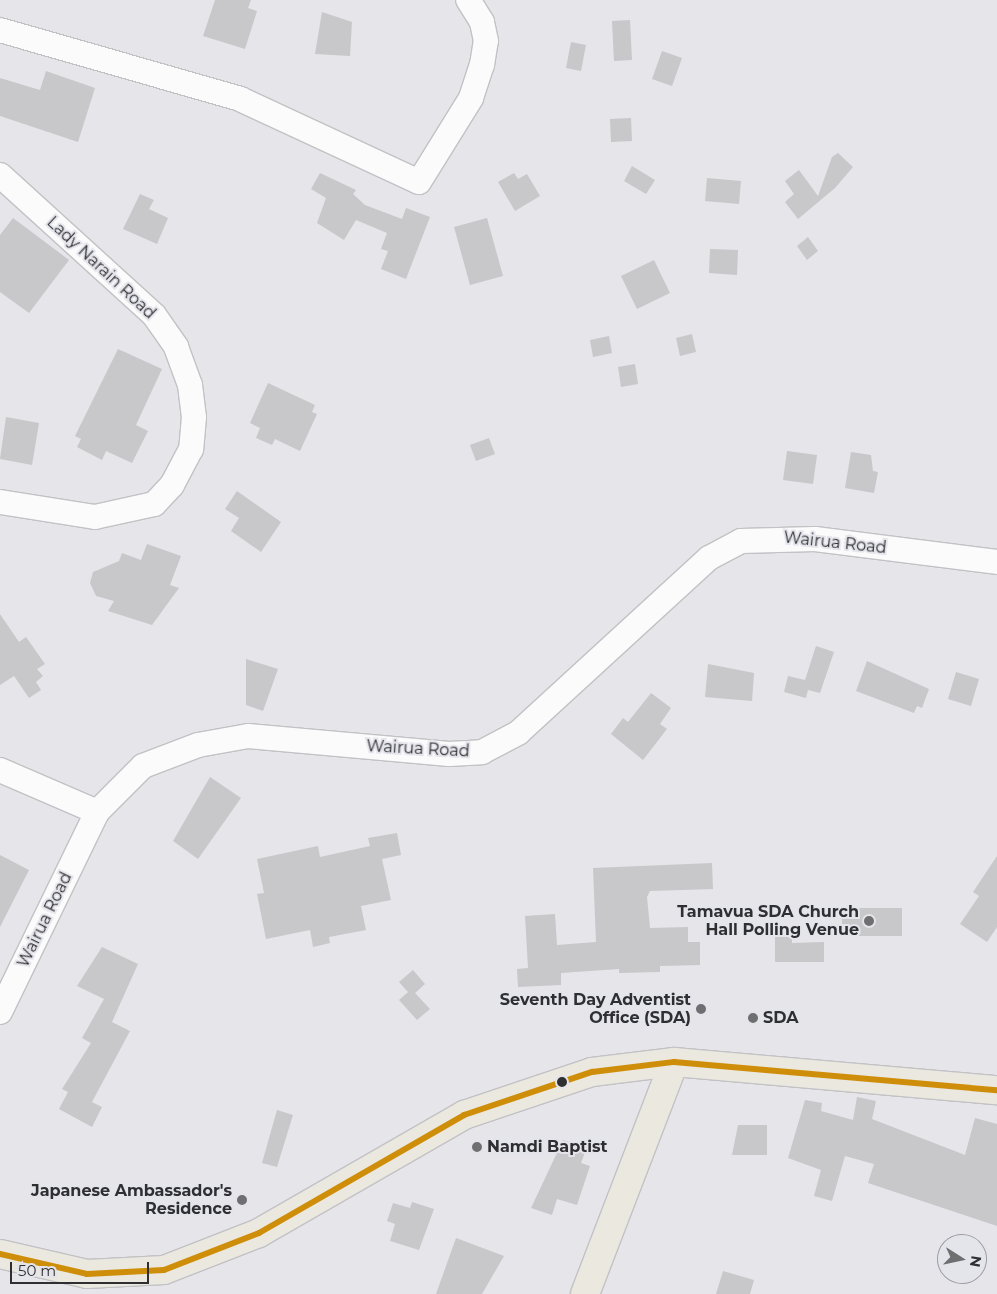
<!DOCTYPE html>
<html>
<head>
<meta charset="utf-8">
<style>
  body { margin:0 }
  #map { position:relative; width:997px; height:1294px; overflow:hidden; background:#e5e5ea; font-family:Montserrat,sans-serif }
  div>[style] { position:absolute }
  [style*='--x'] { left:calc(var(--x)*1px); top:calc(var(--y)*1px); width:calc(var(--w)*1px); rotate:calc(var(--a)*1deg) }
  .building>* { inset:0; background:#c8c8cb }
  .roads { filter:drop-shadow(1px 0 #c2c2c5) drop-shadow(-1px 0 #c2c2c5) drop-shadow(0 1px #c2c2c5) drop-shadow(0 -1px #c2c2c5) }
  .minor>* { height:24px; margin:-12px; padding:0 12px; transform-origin:12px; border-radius:12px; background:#fbfbfc }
  .major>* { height:28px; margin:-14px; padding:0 14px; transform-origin:14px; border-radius:14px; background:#ebe8e0 }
  .bus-1>* { height:6px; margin:-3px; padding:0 3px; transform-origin:3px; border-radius:3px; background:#cf8e0a }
  .dots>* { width:14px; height:14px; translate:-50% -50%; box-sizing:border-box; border:2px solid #e4e4eb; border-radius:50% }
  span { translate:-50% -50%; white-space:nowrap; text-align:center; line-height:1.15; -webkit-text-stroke:4px #e4e4eb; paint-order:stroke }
  .street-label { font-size:16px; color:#2f2f32 }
  .poi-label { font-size:16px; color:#2f2f32; font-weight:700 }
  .right { translate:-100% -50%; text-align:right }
  .left { translate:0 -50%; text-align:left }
  .north { position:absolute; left:937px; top:1234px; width:50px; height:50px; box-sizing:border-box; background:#e4e4eb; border:1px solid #9c9ca1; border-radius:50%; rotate:100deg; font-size:14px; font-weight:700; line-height:20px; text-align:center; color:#2f2f32 }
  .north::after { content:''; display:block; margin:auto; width:18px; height:22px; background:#6f6f72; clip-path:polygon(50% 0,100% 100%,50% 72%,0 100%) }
  .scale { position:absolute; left:10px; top:1262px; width:139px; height:22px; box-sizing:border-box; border:2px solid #2f2f32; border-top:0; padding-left:6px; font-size:15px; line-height:18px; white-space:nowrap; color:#2f2f32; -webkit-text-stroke:4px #e4e4eb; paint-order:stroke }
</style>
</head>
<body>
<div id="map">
  <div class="building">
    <div style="clip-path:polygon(215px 0,251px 0,248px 8px,257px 11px,245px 49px,203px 36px)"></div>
    <div style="clip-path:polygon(322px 12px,352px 22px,350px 56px,315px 54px)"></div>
    <div style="clip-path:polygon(630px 20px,632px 60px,614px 61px,612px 21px)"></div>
    <div style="clip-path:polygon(571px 42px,586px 45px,581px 71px,566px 68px)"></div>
    <div style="clip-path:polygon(662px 51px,682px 58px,672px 86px,652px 79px)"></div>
    <div style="clip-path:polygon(46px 71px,95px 88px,78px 142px,0 116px,0 78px,40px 90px)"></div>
    <div style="clip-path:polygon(631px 118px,632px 141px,611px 142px,610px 119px)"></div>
    <div style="clip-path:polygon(838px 153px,853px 167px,835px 188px,798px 219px,785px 202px,794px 194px,785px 181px,799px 170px,818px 196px,832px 157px)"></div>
    <div style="clip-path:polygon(632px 166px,655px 180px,646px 194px,624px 181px)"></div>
    <div style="clip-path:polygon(320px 173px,356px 190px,353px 194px,365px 205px,402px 219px,406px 208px,430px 217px,406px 279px,381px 269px,388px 251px,381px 249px,387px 233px,356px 220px,344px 240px,317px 223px,326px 198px,311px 189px)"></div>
    <div style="clip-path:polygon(514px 173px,518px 179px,527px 174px,540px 196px,515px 211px,498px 182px)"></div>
    <div style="clip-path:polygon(707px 178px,741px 181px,739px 204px,705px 201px)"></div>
    <div style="clip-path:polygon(140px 194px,154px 200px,149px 209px,168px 218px,157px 244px,123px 229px)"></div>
    <div style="clip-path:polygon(13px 218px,69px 260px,29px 313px,0 292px,0 235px)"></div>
    <div style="clip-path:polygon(487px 218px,503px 276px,470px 285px,454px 227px)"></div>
    <div style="clip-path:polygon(808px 237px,818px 251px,807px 260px,797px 246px)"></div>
    <div style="clip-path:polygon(710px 249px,738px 250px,737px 275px,709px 273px)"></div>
    <div style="clip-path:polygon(654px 260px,670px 293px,637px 309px,621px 276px)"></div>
    <div style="clip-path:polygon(692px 334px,696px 352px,680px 356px,676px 338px)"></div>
    <div style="clip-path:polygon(609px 336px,612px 353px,593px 357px,590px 340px)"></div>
    <div style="clip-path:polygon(118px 349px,162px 369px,136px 425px,148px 431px,132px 463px,106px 451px,102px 460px,77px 447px,81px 439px,75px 436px)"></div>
    <div style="clip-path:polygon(635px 364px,638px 384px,621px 387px,618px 367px)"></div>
    <div style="clip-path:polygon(268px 383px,315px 405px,312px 412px,317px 414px,300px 451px,275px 439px,272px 445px,256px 438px,260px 428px,250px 423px)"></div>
    <div style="clip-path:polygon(6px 417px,39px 423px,32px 465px,0 459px)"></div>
    <div style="clip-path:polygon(489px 438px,495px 454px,476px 461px,470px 445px)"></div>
    <div style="clip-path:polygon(787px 451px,817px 455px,813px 484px,783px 480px)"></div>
    <div style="clip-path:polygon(851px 452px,871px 455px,873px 471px,878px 472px,874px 493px,845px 488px)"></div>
    <div style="clip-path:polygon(237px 491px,281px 522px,261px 552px,231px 531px,239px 518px,225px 509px)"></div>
    <div style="clip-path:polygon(147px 544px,181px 556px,170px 585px,179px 588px,152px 625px,108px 611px,114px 601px,96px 596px,90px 583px,93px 572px,119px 561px,122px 553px,141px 560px)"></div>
    <div style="clip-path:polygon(0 614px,19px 642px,26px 637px,45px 664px,37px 669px,43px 676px,36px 682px,41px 690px,29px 698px,14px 676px,0 685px)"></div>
    <div style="clip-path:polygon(816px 646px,834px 652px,820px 693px,808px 690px,806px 698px,784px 692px,788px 676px,805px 680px)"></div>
    <div style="clip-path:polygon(246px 659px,278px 669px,263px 711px,246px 705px)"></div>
    <div style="clip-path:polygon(867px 661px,929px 689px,922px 708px,917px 706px,914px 713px,856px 691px)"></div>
    <div style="clip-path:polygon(708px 664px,754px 673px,752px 701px,705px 697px)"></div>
    <div style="clip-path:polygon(956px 672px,979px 679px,971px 706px,948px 699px)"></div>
    <div style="clip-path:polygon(651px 693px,671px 708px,660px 724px,667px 729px,643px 760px,611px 734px,623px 718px,628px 722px)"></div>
    <div style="clip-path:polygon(210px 777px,241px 798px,198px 859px,173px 841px)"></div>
    <div style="clip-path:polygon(397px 833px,401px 855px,382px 859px,391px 900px,361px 906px,366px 930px,329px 937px,330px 943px,313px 947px,310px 930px,266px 939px,257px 894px,264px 893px,257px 859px,318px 846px,320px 857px,370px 846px,368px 838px)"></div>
    <div style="clip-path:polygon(0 855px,29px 870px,0 927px)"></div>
    <div style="clip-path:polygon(997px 856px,997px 927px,987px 942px,960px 924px,979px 896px,973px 892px)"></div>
    <div style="clip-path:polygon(712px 863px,713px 889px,650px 891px,647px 897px,650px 928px,688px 927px,688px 942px,700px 942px,700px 965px,660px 966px,660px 972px,619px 973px,619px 969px,561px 973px,561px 985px,518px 987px,517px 969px,528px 968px,525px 916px,555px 914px,557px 945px,596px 942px,593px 868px)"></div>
    <div style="clip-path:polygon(842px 908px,902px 908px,902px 936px,842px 936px)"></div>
    <div style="clip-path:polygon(775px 934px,792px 934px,792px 943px,824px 942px,824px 962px,775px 962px)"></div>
    <div style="clip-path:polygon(102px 947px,138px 964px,112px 1022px,130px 1031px,92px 1102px,102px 1107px,92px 1127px,59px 1109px,68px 1092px,62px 1089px,91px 1043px,82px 1038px,104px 999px,77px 986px)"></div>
    <div style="clip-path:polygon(413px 970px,425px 984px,415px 993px,430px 1009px,417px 1020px,399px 1000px,408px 992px,399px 982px)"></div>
    <div style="clip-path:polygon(857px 1097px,876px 1101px,872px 1119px,965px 1155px,975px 1118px,997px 1124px,997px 1226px,868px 1183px,874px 1164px,845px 1156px,832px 1201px,814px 1196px,821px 1170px,788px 1158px,805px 1100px,822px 1103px,821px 1111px,853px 1120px)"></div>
    <div style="clip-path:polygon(277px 1110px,293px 1115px,277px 1167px,262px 1163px)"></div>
    <div style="clip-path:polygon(738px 1125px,767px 1125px,767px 1155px,732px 1155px)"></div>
    <div style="clip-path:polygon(563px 1140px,587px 1147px,581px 1163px,590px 1166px,577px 1205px,557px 1199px,552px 1215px,531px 1208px)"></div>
    <div style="clip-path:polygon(412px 1202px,434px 1209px,419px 1250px,390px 1241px,395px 1224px,387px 1221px,393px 1203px,410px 1208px)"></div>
    <div style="clip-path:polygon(456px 1238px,504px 1256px,482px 1294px,436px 1294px)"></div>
    <div style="clip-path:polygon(723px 1271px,754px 1280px,750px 1294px,716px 1294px)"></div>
  </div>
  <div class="roads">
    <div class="minor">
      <div style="--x:0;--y:30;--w:250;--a:16"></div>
      <div style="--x:240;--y:99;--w:197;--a:24.9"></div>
      <div style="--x:419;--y:182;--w:99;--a:-58.2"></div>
      <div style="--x:471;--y:98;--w:35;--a:-72"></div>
      <div style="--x:482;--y:65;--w:24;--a:-81"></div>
      <div style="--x:486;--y:41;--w:19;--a:-102"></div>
      <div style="--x:482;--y:22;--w:26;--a:-122"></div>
      <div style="--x:0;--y:175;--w:208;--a:42.3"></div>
      <div style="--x:154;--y:315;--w:39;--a:55"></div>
      <div style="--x:176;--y:347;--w:40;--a:69.8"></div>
      <div style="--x:190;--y:385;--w:32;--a:83"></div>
      <div style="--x:194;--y:417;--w:32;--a:95"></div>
      <div style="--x:191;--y:449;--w:41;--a:117.8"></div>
      <div style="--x:172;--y:485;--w:26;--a:133"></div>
      <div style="--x:154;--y:504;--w:60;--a:167.6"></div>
      <div style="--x:95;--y:517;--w:96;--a:-171"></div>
      <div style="--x:0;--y:770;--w:106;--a:23.4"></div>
      <div style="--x:0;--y:1012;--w:222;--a:-64.1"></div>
      <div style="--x:97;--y:812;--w:65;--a:-45"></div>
      <div style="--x:143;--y:766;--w:59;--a:-20.9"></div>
      <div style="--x:198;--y:745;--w:51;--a:-10.2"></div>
      <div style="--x:248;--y:736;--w:202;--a:5.1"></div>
      <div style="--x:449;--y:754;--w:33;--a:-3"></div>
      <div style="--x:482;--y:752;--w:41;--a:-27.8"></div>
      <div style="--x:518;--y:733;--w:259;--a:-42.5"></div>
      <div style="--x:709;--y:558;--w:36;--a:-28"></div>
      <div style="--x:741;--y:541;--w:74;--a:-1.5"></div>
      <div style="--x:815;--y:539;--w:183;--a:7.2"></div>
    </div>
    <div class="major">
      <div style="--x:0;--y:1254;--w:89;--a:12.9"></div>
      <div style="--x:87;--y:1274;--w:77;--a:-3"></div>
      <div style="--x:164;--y:1270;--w:102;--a:-21.3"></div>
      <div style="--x:259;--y:1233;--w:237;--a:-29.9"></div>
      <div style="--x:464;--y:1115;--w:135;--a:-18.6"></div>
      <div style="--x:592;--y:1072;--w:83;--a:-7"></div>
      <div style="--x:674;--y:1062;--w:324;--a:5"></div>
      <div style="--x:585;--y:1294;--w:248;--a:-69"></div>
    </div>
  </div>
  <div class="bus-1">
    <div style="--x:0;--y:1254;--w:89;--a:12.9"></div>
    <div style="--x:87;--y:1274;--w:77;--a:-3"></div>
    <div style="--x:164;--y:1270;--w:102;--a:-21.3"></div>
    <div style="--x:259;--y:1233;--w:237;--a:-29.9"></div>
    <div style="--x:464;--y:1115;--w:135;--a:-18.6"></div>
    <div style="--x:592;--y:1072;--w:83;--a:-7"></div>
    <div style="--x:674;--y:1062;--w:324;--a:5"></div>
  </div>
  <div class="dots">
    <div style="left:869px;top:921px;background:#6f6f72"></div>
    <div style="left:701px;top:1009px;background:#6f6f72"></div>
    <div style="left:753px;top:1018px;background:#6f6f72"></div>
    <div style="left:562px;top:1082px;background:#2f2f32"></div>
    <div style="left:477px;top:1147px;background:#6f6f72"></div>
    <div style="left:242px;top:1200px;background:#6f6f72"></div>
  </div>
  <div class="street-label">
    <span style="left:101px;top:268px;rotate:43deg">Lady Narain Road</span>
    <span style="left:835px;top:543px;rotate:6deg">Wairua Road</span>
    <span style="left:418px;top:749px;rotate:3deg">Wairua Road</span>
    <span style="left:45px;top:920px;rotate:-64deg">Wairua Road</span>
  </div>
  <div class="poi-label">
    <span class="right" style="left:859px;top:921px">Tamavua SDA Church<br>Hall Polling Venue</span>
    <span class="right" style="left:691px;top:1009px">Seventh Day Adventist<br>Office (SDA)</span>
    <span class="left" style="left:763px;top:1018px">SDA</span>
    <span class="left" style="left:487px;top:1147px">Namdi Baptist</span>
    <span class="right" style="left:232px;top:1200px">Japanese Ambassador's<br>Residence</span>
  </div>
  <div class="north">N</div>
  <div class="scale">50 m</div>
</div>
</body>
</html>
